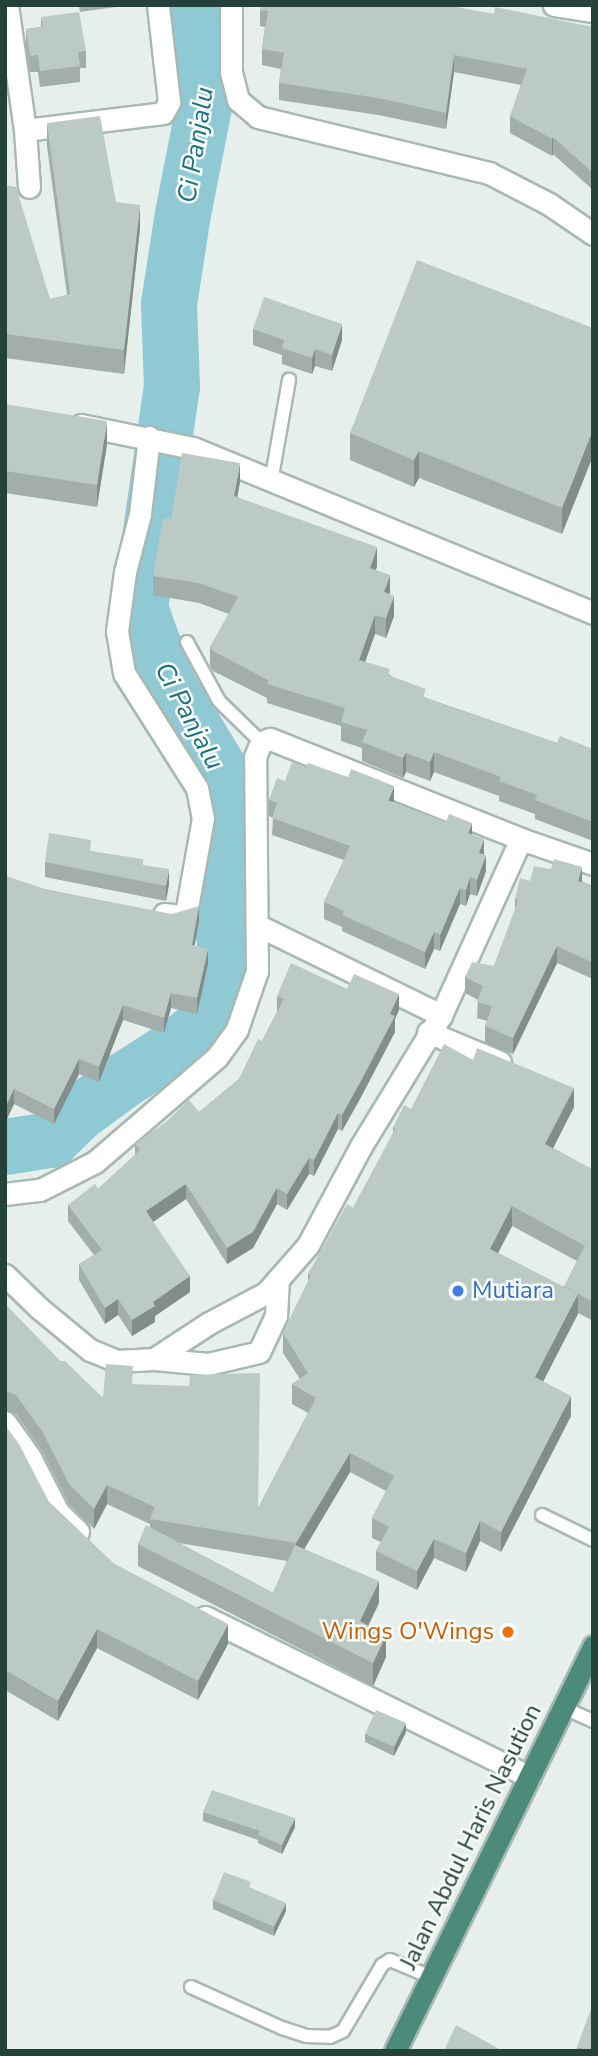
<!DOCTYPE html>
<html>
<head>
<meta charset="utf-8">
<style>
  body { margin:0 }
  #map { position:relative; width:598px; height:2056px; overflow:hidden; background:#e6efeb; font-family:"Nunito Sans",sans-serif }
  div>[style] { position:absolute }
  [style*='--x'] { left:calc(var(--x)*1px); top:calc(var(--y)*1px); width:calc(var(--w)*1px); rotate:calc(var(--a)*1deg) }
  .river>* { height:56px; margin:-28px; padding:0 28px; transform-origin:28px; border-radius:28px; background:#8ec9d4 }
  .roads { filter:drop-shadow(2px 0 #a8b8b2) drop-shadow(-2px 0 #a8b8b2) drop-shadow(0 2px #a8b8b2) drop-shadow(0 -2px #a8b8b2) }
  .service>* { height:12px; margin:-6px; padding:0 6px; transform-origin:6px; border-radius:6px; background:#fff }
  .minor>* { height:21px; margin:-10.5px; padding:0 10.5px; transform-origin:10.5px; border-radius:10.5px; background:#fff }
  .trunk>* { height:21px; margin:-10.5px; padding:0 10.5px; transform-origin:10.5px; border-radius:10.5px; background:#4c8a7c }
  .wall>* { inset:0; background:#a1aea9 }
  .shaded-wall>* { inset:0; background:#838d89 }
  .building>* { inset:0; background:#bbcac4 }
  .dots>* { width:19px; height:19px; translate:-50% -50%; box-sizing:border-box; border:4px solid #f7fbf9; border-radius:50% }
  span { translate:-50% -50%; white-space:nowrap; text-align:center; line-height:1.15; -webkit-text-stroke:5px #f7fbf9; paint-order:stroke }
  .shop-label { font-size:24px; color:#366cbe }
  .left { translate:0 -50%; text-align:left }
  .food-label { font-size:24px; color:#c56008 }
  .right { translate:-100% -50%; text-align:right }
  .street-label { font-size:24px; color:#24423a }
  .water-label { font-size:26px; color:#1c6f80; font-style:italic }
  .frame { position:absolute; inset:0; border:7px solid #24423a; pointer-events:none }
</style>
</head>
<body>
<div id="map">
  <div class="river">
    <div style="--x:5;--y:1147;--w:47;--a:-8.7"></div>
    <div style="--x:51;--y:1140;--w:39;--a:-44"></div>
    <div style="--x:79;--y:1113;--w:56;--a:-36.3"></div>
    <div style="--x:124;--y:1080;--w:69;--a:-32.5"></div>
    <div style="--x:182;--y:1043;--w:37;--a:-41"></div>
    <div style="--x:210;--y:1019;--w:57;--a:-71.6"></div>
    <div style="--x:228;--y:965;--w:70;--a:-98.2"></div>
    <div style="--x:218;--y:896;--w:123;--a:-88.1"></div>
    <div style="--x:222;--y:773;--w:105;--a:-121.4"></div>
    <div style="--x:167;--y:683;--w:80;--a:-109.8"></div>
    <div style="--x:140;--y:608;--w:223;--a:-81.8"></div>
    <div style="--x:172;--y:387;--w:83;--a:-92.1"></div>
    <div style="--x:169;--y:304;--w:91;--a:-81.2"></div>
    <div style="--x:183;--y:214;--w:129;--a:-78.9"></div>
    <div style="--x:208;--y:87;--w:83;--a:-97"></div>
  </div>
  <div class="roads">
    <div class="service">
      <div style="--x:271;--y:482;--w:104;--a:-80"></div>
      <div style="--x:187;--y:642;--w:67;--a:61.5"></div>
      <div style="--x:219;--y:701;--w:59;--a:44.3"></div>
      <div style="--x:542;--y:1515;--w:57;--a:26.1"></div>
      <div style="--x:564;--y:1708;--w:32;--a:24"></div>
      <div style="--x:191;--y:1987;--w:100;--a:24.3"></div>
      <div style="--x:282;--y:2028;--w:25;--a:18"></div>
      <div style="--x:306;--y:2036;--w:24;--a:2"></div>
      <div style="--x:330;--y:2037;--w:14;--a:-25"></div>
      <div style="--x:343;--y:2031;--w:77;--a:-59.4"></div>
      <div style="--x:382;--y:1965;--w:9;--a:-32"></div>
      <div style="--x:390;--y:1960;--w:44;--a:22.5"></div>
    </div>
    <div class="minor">
      <div style="--x:7;--y:5;--w:126;--a:81.8"></div>
      <div style="--x:25;--y:130;--w:57;--a:86"></div>
      <div style="--x:231;--y:5;--w:67;--a:90"></div>
      <div style="--x:231;--y:72;--w:29;--a:76"></div>
      <div style="--x:238;--y:100;--w:26;--a:40"></div>
      <div style="--x:258;--y:117;--w:238;--a:13.6"></div>
      <div style="--x:489;--y:173;--w:68;--a:27.3"></div>
      <div style="--x:549;--y:204;--w:53;--a:34.3"></div>
      <div style="--x:554;--y:5;--w:39;--a:9"></div>
      <div style="--x:25;--y:130;--w:139;--a:-7"></div>
      <div style="--x:163;--y:113;--w:13;--a:-61"></div>
      <div style="--x:169;--y:102;--w:98;--a:-96.5"></div>
      <div style="--x:81;--y:425;--w:114;--a:11.6"></div>
      <div style="--x:193;--y:448;--w:433;--a:22.4"></div>
      <div style="--x:149;--y:437;--w:78;--a:96.7"></div>
      <div style="--x:140;--y:514;--w:60;--a:104.5"></div>
      <div style="--x:125;--y:572;--w:60;--a:97.7"></div>
      <div style="--x:117;--y:631;--w:43;--a:80.5"></div>
      <div style="--x:124;--y:673;--w:136;--a:57.6"></div>
      <div style="--x:197;--y:788;--w:31;--a:79"></div>
      <div style="--x:203;--y:818;--w:97;--a:100.1"></div>
      <div style="--x:186;--y:913;--w:6;--a:149"></div>
      <div style="--x:181;--y:916;--w:17;--a:-173"></div>
      <div style="--x:259;--y:926;--w:203;--a:26.1"></div>
      <div style="--x:428;--y:1032;--w:78;--a:22.6"></div>
      <div style="--x:5;--y:1194;--w:35;--a:-7"></div>
      <div style="--x:40;--y:1190;--w:62;--a:-27"></div>
      <div style="--x:95;--y:1162;--w:161;--a:-40.7"></div>
      <div style="--x:217;--y:1057;--w:34;--a:-54"></div>
      <div style="--x:237;--y:1029;--w:61;--a:-71"></div>
      <div style="--x:257;--y:971;--w:214;--a:-90.5"></div>
      <div style="--x:255;--y:757;--w:16;--a:-68"></div>
      <div style="--x:261;--y:742;--w:9;--a:-18"></div>
      <div style="--x:270;--y:739;--w:270;--a:21.7"></div>
      <div style="--x:521;--y:839;--w:76;--a:19.1"></div>
      <div style="--x:5;--y:1275;--w:47;--a:44.1"></div>
      <div style="--x:39;--y:1308;--w:66;--a:39.5"></div>
      <div style="--x:90;--y:1350;--w:29;--a:22"></div>
      <div style="--x:117;--y:1361;--w:37;--a:-3"></div>
      <div style="--x:154;--y:1359;--w:66;--a:-33.2"></div>
      <div style="--x:209;--y:1323;--w:64;--a:-27.8"></div>
      <div style="--x:266;--y:1293;--w:64;--a:-48.8"></div>
      <div style="--x:308;--y:1245;--w:112;--a:-61.8"></div>
      <div style="--x:361;--y:1146;--w:153;--a:-58.6"></div>
      <div style="--x:441;--y:1015;--w:193;--a:-65.6"></div>
      <div style="--x:154;--y:1359;--w:54;--a:5.3"></div>
      <div style="--x:208;--y:1364;--w:52;--a:-13.2"></div>
      <div style="--x:259;--y:1352;--w:40;--a:-65"></div>
      <div style="--x:276;--y:1316;--w:37;--a:-87"></div>
      <div style="--x:5;--y:1422;--w:43;--a:54.5"></div>
      <div style="--x:30;--y:1457;--w:62;--a:63"></div>
      <div style="--x:58;--y:1512;--w:28;--a:44"></div>
      <div style="--x:205;--y:1617;--w:362;--a:26.2"></div>
    </div>
    <div class="trunk">
      <div style="--x:395;--y:2051;--w:451;--a:-63.9"></div>
    </div>
  </div>
  <div class="wall">
    <div style="clip-path:polygon(79px 5px,130px 5px,80px 12px)"></div>
    <div style="clip-path:polygon(260px 10px,494px 14px,593px 27px,593px 190px,553px 154px,552px 156px,510px 133px,510px 116px,521px 85px,454px 72px,446px 129px,378px 115px,279px 100px,279px 83px,281px 69px,262px 65px,262px 49px,265px 27px,260px 26px)"></div>
    <div style="clip-path:polygon(41px 17px,86px 51px,86px 68px,80px 68px,80px 82px,40px 87px,38px 72px,30px 72px,26px 45px,26px 29px,41px 27px)"></div>
    <div style="clip-path:polygon(47px 123px,116px 202px,140px 228px,124px 374px,5px 358px,5px 185px,50px 299px,67px 295px,47px 146px)"></div>
    <div style="clip-path:polygon(593px 328px,562px 534px,419px 478px,414px 487px,350px 460px,350px 433px)"></div>
    <div style="clip-path:polygon(253px 329px,342px 340px,332px 371px,315px 366px,312px 374px,282px 364px,282px 355px,253px 345px)"></div>
    <div style="clip-path:polygon(5px 404px,107px 444px,97px 507px,5px 493px)"></div>
    <div style="clip-path:polygon(240px 482px,237px 497px,377px 566px,376px 570px,390px 594px,394px 616px,386px 638px,375px 634px,365px 662px,390px 675px,426px 698px,557px 743px,593px 749px,593px 841px,535px 819px,535px 814px,499px 801px,499px 796px,434px 772px,430px 781px,406px 772px,403px 778px,362px 761px,362px 748px,341px 741px,341px 726px,267px 703px,267px 698px,213px 671px,210px 666px,210px 647px,229px 614px,199px 603px,153px 595px,153px 576px,171px 519px)"></div>
    <div style="clip-path:polygon(285px 781px,393px 803px,472px 835px,484px 854px,486px 871px,477px 896px,470px 894px,466px 906px,460px 904px,440px 951px,434px 949px,425px 969px,342px 931px,342px 927px,324px 919px,324px 902px,344px 860px,272px 835px,273px 818px,269px 816px,269px 800px)"></div>
    <div style="clip-path:polygon(91px 851px,143px 865px,169px 884px,166px 901px,45px 877px,45px 862px)"></div>
    <div style="clip-path:polygon(551px 869px,593px 886px,593px 979px,557px 963px,513px 1054px,485px 1043px,485px 1026px,487px 1021px,477px 1018px,478px 1000px,465px 993px,465px 977px,494px 966px,515px 910px,515px 899px,530px 881px)"></div>
    <div style="clip-path:polygon(5px 876px,44px 889px,199px 921px,194px 946px,208px 964px,197px 1014px,171px 1008px,164px 1033px,123px 1020px,99px 1082px,79px 1074px,54px 1124px,14px 1104px,6px 1121px,5px 1120px)"></div>
    <div style="clip-path:polygon(347px 989px,399px 1010px,395px 1019px,395px 1032px,361px 1097px,342px 1131px,338px 1129px,314px 1176px,309px 1174px,287px 1210px,277px 1204px,253px 1248px,227px 1264px,186px 1199px,153px 1222px,190px 1292px,155px 1316px,155px 1322px,132px 1336px,118px 1315px,105px 1324px,79px 1280px,79px 1264px,94px 1255px,68px 1221px,68px 1205px,98px 1189px,135px 1155px,135px 1144px,199px 1112px,239px 1079px,262px 1041px,277px 1012px,277px 996px)"></div>
    <div style="clip-path:polygon(evenodd,473px 1060px,574px 1107px,553px 1148px,593px 1170px,593px 1321px,578px 1313px,543px 1382px,571px 1416px,501px 1552px,480px 1541px,466px 1572px,434px 1558px,417px 1590px,376px 1570px,376px 1551px,381px 1542px,372px 1538px,372px 1518px,386px 1491px,350px 1472px,304px 1549px,379px 1603px,368px 1625px,386px 1657px,373px 1686px,138px 1566px,138px 1544px,150px 1528px,150px 1524px,107px 1504px,94px 1529px,69px 1504px,42px 1451px,16px 1414px,5px 1410px,5px 1304px,60px 1361px,103px 1398px,133px 1384px,258px 1508px,308px 1413px,292px 1404px,292px 1384px,300px 1379px,283px 1353px,283px 1333px,308px 1282px,308px 1274px,353px 1208px,393px 1134px,393px 1128px,411px 1109px,473px 1060px,512px 1226px,577px 1261px,564px 1287px,498px 1253px,512px 1226px,473px 1060px,179px 1543px,287px 1561px,273px 1593px,179px 1543px)"></div>
    <div style="clip-path:polygon(5px 1425px,49px 1502px,113px 1563px,228px 1644px,198px 1700px,97px 1648px,58px 1721px,5px 1690px)"></div>
    <div style="clip-path:polygon(406px 1732px,394px 1756px,365px 1742px,365px 1734px)"></div>
    <div style="clip-path:polygon(203px 1812px,295px 1827px,282px 1854px,258px 1843px,258px 1840px,203px 1821px)"></div>
    <div style="clip-path:polygon(251px 1888px,286px 1911px,274px 1936px,213px 1909px,213px 1900px)"></div>
    <div style="clip-path:polygon(577px 2047px,593px 2051px,577px 2051px)"></div>
  </div>
  <div class="shaded-wall">
    <div style="clip-path:polygon(454px 55px,454px 72px,446px 129px,446px 113px)"></div>
    <div style="clip-path:polygon(553px 137px,553px 154px,552px 156px,552px 139px)"></div>
    <div style="clip-path:polygon(140px 205px,140px 228px,124px 374px,124px 350px)"></div>
    <div style="clip-path:polygon(342px 324px,342px 340px,332px 371px,332px 355px)"></div>
    <div style="clip-path:polygon(315px 349px,315px 366px,312px 374px,312px 358px)"></div>
    <div style="clip-path:polygon(107px 421px,107px 444px,97px 507px,97px 485px)"></div>
    <div style="clip-path:polygon(593px 429px,593px 456px,562px 534px,562px 508px)"></div>
    <div style="clip-path:polygon(419px 451px,419px 478px,414px 487px,414px 460px)"></div>
    <div style="clip-path:polygon(240px 463px,240px 482px,234px 516px,234px 496px)"></div>
    <div style="clip-path:polygon(377px 547px,377px 566px,370px 587px,370px 568px)"></div>
    <div style="clip-path:polygon(390px 575px,390px 594px,384px 592px)"></div>
    <div style="clip-path:polygon(394px 596px,394px 616px,386px 638px,386px 618px)"></div>
    <div style="clip-path:polygon(375px 615px,375px 634px,359px 679px,359px 660px)"></div>
    <div style="clip-path:polygon(434px 752px,434px 772px,430px 781px,430px 762px)"></div>
    <div style="clip-path:polygon(406px 753px,406px 772px,403px 778px,403px 758px)"></div>
    <div style="clip-path:polygon(394px 786px,394px 802px,388px 801px)"></div>
    <div style="clip-path:polygon(472px 823px,472px 839px,468px 833px)"></div>
    <div style="clip-path:polygon(484px 839px,484px 856px,479px 853px)"></div>
    <div style="clip-path:polygon(486px 855px,486px 871px,477px 896px,477px 880px)"></div>
    <div style="clip-path:polygon(582px 867px,582px 883px,578px 881px)"></div>
    <div style="clip-path:polygon(169px 869px,169px 884px,166px 901px,166px 886px)"></div>
    <div style="clip-path:polygon(470px 877px,470px 894px,466px 906px,466px 890px)"></div>
    <div style="clip-path:polygon(460px 888px,460px 904px,440px 951px,440px 935px)"></div>
    <div style="clip-path:polygon(199px 906px,199px 921px,192px 960px,192px 945px)"></div>
    <div style="clip-path:polygon(434px 932px,434px 949px,425px 969px,425px 952px)"></div>
    <div style="clip-path:polygon(557px 946px,557px 963px,513px 1054px,513px 1038px)"></div>
    <div style="clip-path:polygon(208px 949px,208px 964px,197px 1014px,197px 998px)"></div>
    <div style="clip-path:polygon(171px 993px,171px 1008px,164px 1033px,164px 1018px)"></div>
    <div style="clip-path:polygon(399px 994px,399px 1010px,395px 1019px,395px 1032px,361px 1097px,342px 1131px,342px 1115px)"></div>
    <div style="clip-path:polygon(123px 1005px,123px 1020px,99px 1082px,99px 1067px)"></div>
    <div style="clip-path:polygon(79px 1059px,79px 1074px,54px 1124px,54px 1109px)"></div>
    <div style="clip-path:polygon(574px 1088px,574px 1107px,545px 1164px,545px 1144px)"></div>
    <div style="clip-path:polygon(14px 1089px,14px 1104px,6px 1121px,6px 1106px)"></div>
    <div style="clip-path:polygon(338px 1113px,338px 1129px,314px 1176px,314px 1160px)"></div>
    <div style="clip-path:polygon(309px 1158px,309px 1174px,287px 1210px,287px 1194px)"></div>
    <div style="clip-path:polygon(186px 1184px,186px 1199px,146px 1227px,146px 1211px)"></div>
    <div style="clip-path:polygon(277px 1188px,277px 1204px,253px 1248px,227px 1264px,227px 1248px)"></div>
    <div style="clip-path:polygon(512px 1206px,512px 1226px,490px 1268px,490px 1249px)"></div>
    <div style="clip-path:polygon(190px 1276px,190px 1292px,155px 1316px,155px 1322px,132px 1336px,132px 1320px,153px 1302px)"></div>
    <div style="clip-path:polygon(578px 1294px,578px 1314px,535px 1397px,535px 1377px)"></div>
    <div style="clip-path:polygon(118px 1299px,118px 1315px,105px 1324px,105px 1308px)"></div>
    <div style="clip-path:polygon(571px 1396px,571px 1416px,501px 1552px,501px 1532px)"></div>
    <div style="clip-path:polygon(350px 1453px,350px 1472px,296px 1563px,296px 1543px)"></div>
    <div style="clip-path:polygon(107px 1485px,107px 1504px,94px 1529px,94px 1509px)"></div>
    <div style="clip-path:polygon(480px 1521px,480px 1541px,466px 1572px,466px 1553px)"></div>
    <div style="clip-path:polygon(434px 1539px,434px 1558px,417px 1590px,417px 1571px)"></div>
    <div style="clip-path:polygon(379px 1581px,379px 1603px,360px 1643px,360px 1621px)"></div>
    <div style="clip-path:polygon(228px 1624px,228px 1644px,198px 1700px,198px 1681px)"></div>
    <div style="clip-path:polygon(97px 1629px,97px 1648px,58px 1721px,58px 1701px)"></div>
    <div style="clip-path:polygon(386px 1635px,386px 1657px,373px 1686px,373px 1663px)"></div>
    <div style="clip-path:polygon(406px 1723px,406px 1732px,394px 1756px,394px 1747px)"></div>
    <div style="clip-path:polygon(295px 1818px,295px 1827px,282px 1854px,282px 1845px)"></div>
    <div style="clip-path:polygon(286px 1903px,286px 1911px,274px 1936px,274px 1927px)"></div>
  </div>
  <div class="building">
    <div style="clip-path:polygon(261px 5px,446px 5px,494px 14px,495px 7px,593px 27px,593px 173px,553px 137px,552px 139px,510px 116px,527px 69px,454px 55px,446px 113px,378px 98px,279px 83px,284px 53px,262px 49px,268px 11px,260px 10px)"></div>
    <div style="clip-path:polygon(79px 12px,86px 51px,78px 52px,80px 66px,40px 71px,38px 55px,30px 56px,26px 29px,43px 27px,41px 17px)"></div>
    <div style="clip-path:polygon(100px 116px,116px 202px,140px 205px,124px 350px,5px 334px,5px 185px,16px 187px,50px 299px,70px 294px,47px 123px)"></div>
    <div style="clip-path:polygon(417px 260px,593px 328px,593px 429px,562px 508px,419px 451px,414px 460px,350px 433px)"></div>
    <div style="clip-path:polygon(264px 297px,342px 324px,332px 355px,315px 349px,312px 358px,282px 348px,284px 340px,253px 329px)"></div>
    <div style="clip-path:polygon(5px 404px,107px 421px,97px 485px,5px 471px)"></div>
    <div style="clip-path:polygon(182px 453px,240px 463px,234px 496px,377px 547px,370px 568px,390px 575px,384px 592px,394px 596px,386px 618px,375px 615px,359px 660px,390px 669px,388px 675px,426px 689px,423px 697px,557px 743px,560px 736px,593px 749px,593px 822px,535px 800px,537px 795px,499px 781px,501px 777px,434px 752px,430px 762px,406px 753px,403px 758px,362px 742px,367px 730px,341px 722px,345px 708px,267px 684px,268px 680px,213px 651px,210px 647px,238px 597px,199px 583px,153px 576px,163px 518px,171px 519px)"></div>
    <div style="clip-path:polygon(292px 762px,306px 767px,308px 763px,348px 777px,351px 769px,394px 786px,388px 801px,446px 822px,449px 814px,472px 823px,468px 833px,484px 839px,479px 853px,486px 855px,477px 880px,470px 877px,466px 890px,460px 888px,440px 935px,434px 932px,425px 952px,342px 915px,344px 911px,324px 902px,350px 846px,272px 818px,277px 803px,269px 800px,277px 778px,285px 781px)"></div>
    <div style="clip-path:polygon(49px 833px,91px 840px,90px 851px,143px 859px,143px 865px,169px 869px,166px 886px,45px 862px)"></div>
    <div style="clip-path:polygon(554px 859px,582px 867px,578px 881px,593px 886px,593px 963px,557px 946px,513px 1038px,485px 1026px,492px 1006px,477px 1002px,483px 986px,465px 977px,472px 962px,494px 966px,518px 901px,515px 899px,520px 878px,530px 881px,534px 866px,551px 869px)"></div>
    <div style="clip-path:polygon(5px 876px,44px 889px,172px 914px,199px 906px,192px 945px,208px 949px,197px 998px,171px 993px,164px 1018px,123px 1005px,99px 1067px,79px 1059px,54px 1109px,14px 1089px,6px 1106px,5px 1105px)"></div>
    <div style="clip-path:polygon(291px 963px,347px 989px,354px 974px,399px 994px,390px 1014px,395px 1016px,361px 1081px,342px 1115px,338px 1113px,314px 1160px,309px 1158px,287px 1194px,277px 1188px,253px 1232px,227px 1248px,186px 1184px,146px 1211px,190px 1276px,153px 1302px,155px 1306px,132px 1320px,118px 1299px,105px 1308px,79px 1264px,102px 1250px,68px 1205px,95px 1184px,98px 1189px,140px 1150px,135px 1144px,166px 1122px,189px 1100px,199px 1112px,239px 1079px,258px 1039px,262px 1041px,284px 999px,277px 996px)"></div>
    <div style="clip-path:polygon(444px 1044px,473px 1060px,477px 1048px,574px 1088px,545px 1144px,593px 1170px,593px 1302px,564px 1286px,585px 1246px,512px 1206px,490px 1249px,578px 1294px,535px 1377px,571px 1396px,501px 1532px,480px 1521px,466px 1553px,434px 1539px,417px 1571px,376px 1551px,389px 1527px,372px 1518px,394px 1476px,350px 1453px,296px 1543px,150px 1519px,155px 1507px,107px 1485px,94px 1509px,69px 1484px,42px 1431px,16px 1395px,5px 1390px,5px 1304px,60px 1361px,65px 1361px,103px 1398px,106px 1364px,133px 1366px,132px 1384px,189px 1386px,190px 1375px,260px 1373px,258px 1509px,316px 1398px,292px 1384px,308px 1373px,283px 1333px,311px 1275px,308px 1274px,347px 1204px,353px 1208px,395px 1129px,393px 1128px,404px 1105px,411px 1109px)"></div>
    <div style="clip-path:polygon(5px 1425px,19px 1444px,49px 1502px,113px 1563px,228px 1624px,198px 1681px,97px 1629px,58px 1701px,5px 1670px)"></div>
    <div style="clip-path:polygon(146px 1525px,273px 1593px,295px 1545px,379px 1581px,360px 1621px,386px 1635px,373px 1663px,138px 1544px)"></div>
    <div style="clip-path:polygon(376px 1710px,406px 1723px,394px 1747px,365px 1734px)"></div>
    <div style="clip-path:polygon(212px 1790px,295px 1818px,282px 1845px,258px 1835px,260px 1831px,203px 1812px)"></div>
    <div style="clip-path:polygon(224px 1872px,251px 1882px,249px 1887px,286px 1903px,274px 1927px,213px 1900px)"></div>
    <div style="clip-path:polygon(592px 2006px,593px 2006px,593px 2051px,577px 2047px)"></div>
    <div style="clip-path:polygon(456px 2025px,503px 2051px,444px 2051px)"></div>
  </div>
  <div class="dots">
    <div style="left:458px;top:1291px;background:#3f7fe0"></div>
    <div style="left:508px;top:1632px;background:#e8710a"></div>
  </div>
  <div class="shop-label">
    <span class="left" style="left:472px;top:1291px">Mutiara</span>
  </div>
  <div class="food-label">
    <span class="right" style="left:494px;top:1632px">Wings O'Wings</span>
  </div>
  <div class="street-label">
    <span style="left:471px;top:1837px;rotate:-64deg">Jalan Abdul Haris Nasution</span>
  </div>
  <div class="water-label">
    <span style="left:196px;top:145px;rotate:-81deg">Ci Panjalu</span>
    <span style="left:189px;top:716px;rotate:62deg">Ci Panjalu</span>
  </div>
  <div class="frame"></div>
</div>
</body>
</html>
